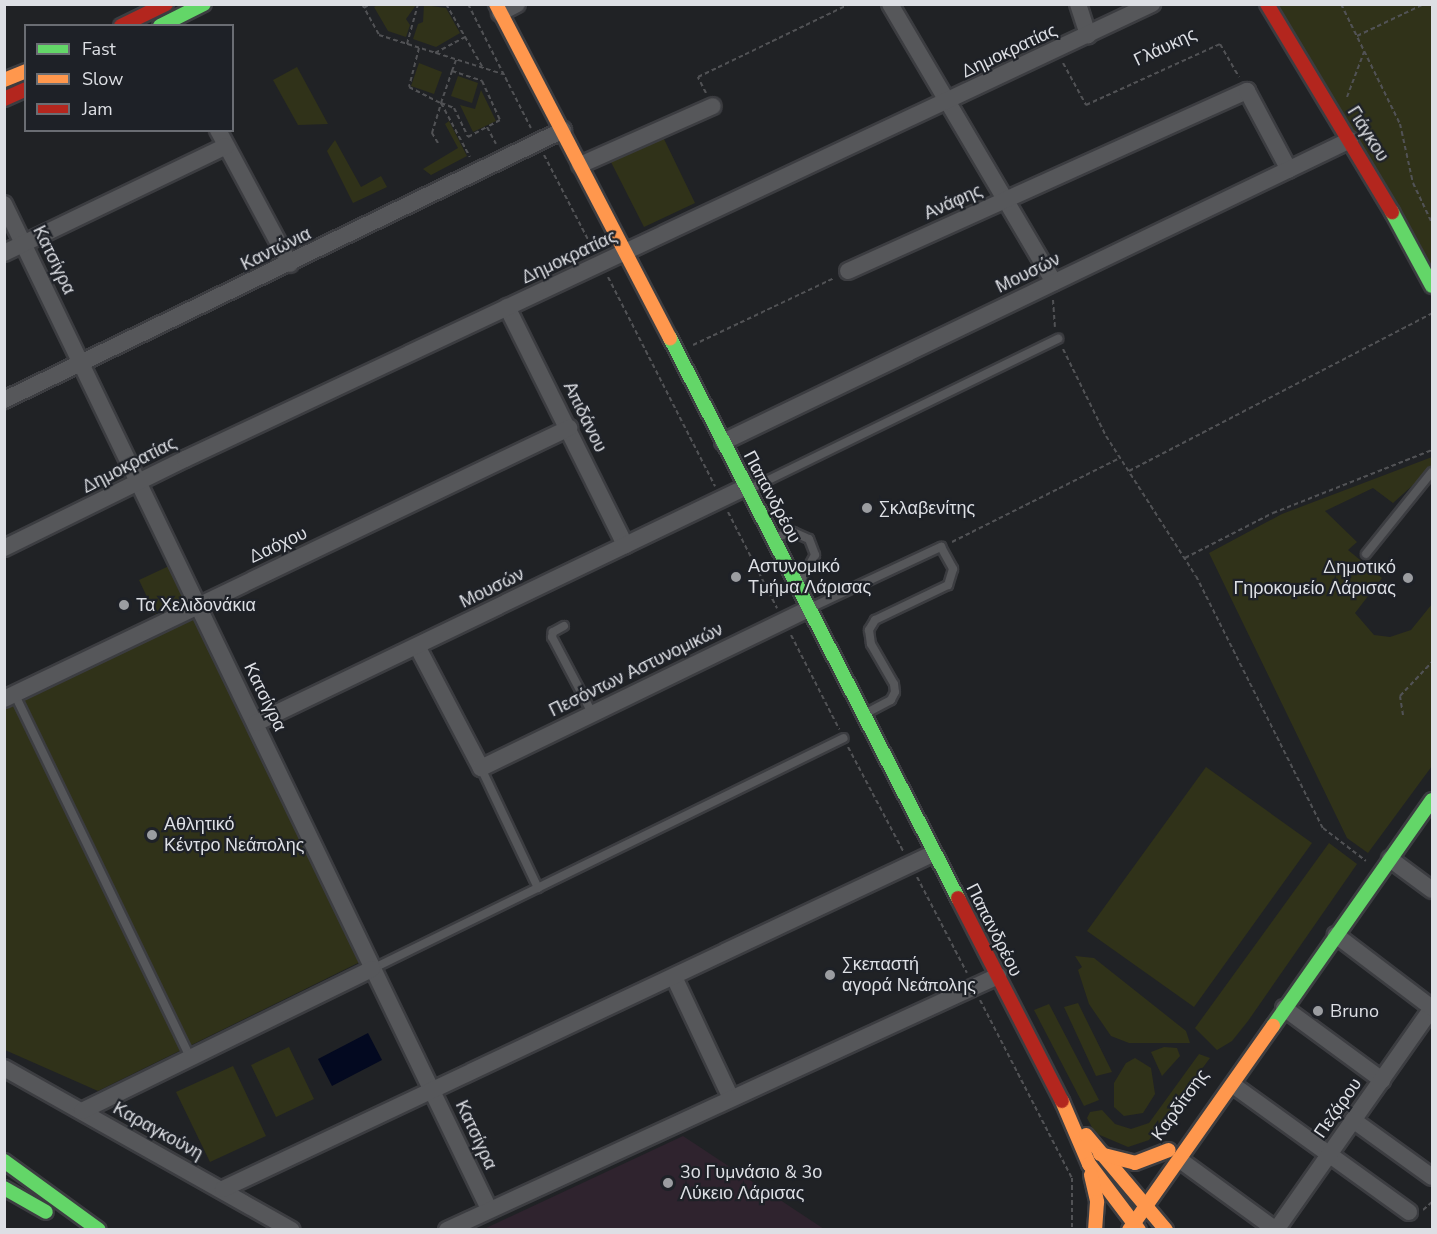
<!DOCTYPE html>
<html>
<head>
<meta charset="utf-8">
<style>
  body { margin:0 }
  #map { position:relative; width:1437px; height:1234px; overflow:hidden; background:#202225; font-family:"Nunito Sans",sans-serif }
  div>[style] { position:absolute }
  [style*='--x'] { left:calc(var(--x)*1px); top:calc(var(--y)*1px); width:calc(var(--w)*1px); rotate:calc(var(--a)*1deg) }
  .education>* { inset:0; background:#2f232e }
  .green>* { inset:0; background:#303219 }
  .water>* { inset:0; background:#030920 }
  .path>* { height:2px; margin-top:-1px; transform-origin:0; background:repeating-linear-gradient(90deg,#515255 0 4.5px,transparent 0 7.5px) }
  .roads { filter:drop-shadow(2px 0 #3c3d41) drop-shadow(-2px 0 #3c3d41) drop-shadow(0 2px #3c3d41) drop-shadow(0 -2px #3c3d41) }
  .lane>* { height:8px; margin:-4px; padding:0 4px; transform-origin:4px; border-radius:4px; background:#56575a }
  .street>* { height:16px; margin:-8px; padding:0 8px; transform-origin:8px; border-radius:8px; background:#56575a }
  .fast>* { height:14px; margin:-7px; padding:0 7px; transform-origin:7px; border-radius:7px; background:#63d668 }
  .slow>* { height:14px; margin:-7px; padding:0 7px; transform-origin:7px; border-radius:7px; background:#ff974d }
  .jam>* { height:14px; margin:-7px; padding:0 7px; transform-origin:7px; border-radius:7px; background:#b3261e }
  .dots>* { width:16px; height:16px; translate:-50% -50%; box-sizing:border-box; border:3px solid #1e2127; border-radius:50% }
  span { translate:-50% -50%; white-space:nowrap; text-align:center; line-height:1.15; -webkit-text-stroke:4.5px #1e2127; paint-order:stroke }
  .street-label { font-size:18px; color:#dddfe4 }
  .poi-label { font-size:18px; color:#dddfe4 }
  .left { translate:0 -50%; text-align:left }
  .right { translate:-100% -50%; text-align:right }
  .frame { position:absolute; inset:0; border:6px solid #dddfe4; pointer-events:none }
  .legend { position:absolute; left:24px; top:24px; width:210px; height:108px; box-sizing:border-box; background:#1e2127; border:2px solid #6a6d73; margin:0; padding:8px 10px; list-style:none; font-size:18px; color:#dddfe4 }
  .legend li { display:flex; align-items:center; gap:12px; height:30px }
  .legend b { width:30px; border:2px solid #6a6d73 }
</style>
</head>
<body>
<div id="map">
  <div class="education">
    <div style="clip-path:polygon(683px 1136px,824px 1229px,484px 1229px)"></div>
  </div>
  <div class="green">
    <div style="clip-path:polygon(380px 4px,416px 5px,406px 19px,410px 25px,406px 37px,388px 31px,374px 7px)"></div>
    <div style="clip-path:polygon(424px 5px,446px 8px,460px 33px,436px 47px,413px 39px,418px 24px,423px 22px)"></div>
    <div style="clip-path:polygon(1277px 5px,1432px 5px,1432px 266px)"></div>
    <div style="clip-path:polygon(419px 63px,442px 72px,434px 94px,411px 86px)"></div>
    <div style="clip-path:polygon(297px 67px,328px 124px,298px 125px,273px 80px)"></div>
    <div style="clip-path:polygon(458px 76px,478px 83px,472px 103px,451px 96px)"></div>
    <div style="clip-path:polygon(481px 90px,496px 121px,473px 132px,460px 105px,475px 109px)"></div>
    <div style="clip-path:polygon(449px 121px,467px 156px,431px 175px,423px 169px,458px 148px,445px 124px)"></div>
    <div style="clip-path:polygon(663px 137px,695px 203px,644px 227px,611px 162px)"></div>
    <div style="clip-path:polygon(335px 140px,361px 187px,381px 176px,387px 187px,353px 203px,327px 151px)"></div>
    <div style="clip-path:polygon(1432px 457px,1432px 468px,1393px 503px,1373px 488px,1325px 511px,1357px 542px,1348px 550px,1382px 578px,1355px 613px,1374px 635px,1390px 637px,1411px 630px,1432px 604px,1432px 766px,1368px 853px,1347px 838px,1209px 553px,1282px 514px)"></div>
    <div style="clip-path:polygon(169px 566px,185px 600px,155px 614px,139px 580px)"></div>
    <div style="clip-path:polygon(195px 617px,360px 962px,98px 1091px,5px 1050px,5px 709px)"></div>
    <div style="clip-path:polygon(1206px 767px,1312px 843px,1194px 1007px,1087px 931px)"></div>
    <div style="clip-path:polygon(1329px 843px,1357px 864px,1248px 1021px,1232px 1041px,1217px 1050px,1195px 1028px)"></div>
    <div style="clip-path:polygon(1075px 956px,1094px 958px,1186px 1031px,1190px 1043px,1129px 1043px,1111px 1036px,1089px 1004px,1078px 970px,1082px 967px)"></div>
    <div style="clip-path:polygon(1078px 1003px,1112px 1072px,1096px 1076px,1064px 1007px)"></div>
    <div style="clip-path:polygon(1049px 1004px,1099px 1100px,1084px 1106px,1034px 1010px)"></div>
    <div style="clip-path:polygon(289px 1047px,314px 1099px,276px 1117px,251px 1065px)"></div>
    <div style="clip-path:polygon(1164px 1047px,1177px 1048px,1180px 1056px,1162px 1076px,1151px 1052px)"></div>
    <div style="clip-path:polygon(1199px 1054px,1210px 1058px,1149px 1140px,1128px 1147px,1095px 1133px,1087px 1118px,1090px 1112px,1102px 1110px,1115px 1124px,1131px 1129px,1149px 1123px)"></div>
    <div style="clip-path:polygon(1135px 1058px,1151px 1068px,1155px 1094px,1143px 1113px,1124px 1116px,1114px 1107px,1114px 1083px,1126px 1063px)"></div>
    <div style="clip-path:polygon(233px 1066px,266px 1136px,210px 1162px,176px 1092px)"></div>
  </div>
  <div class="water">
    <div style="clip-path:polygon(368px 1033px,382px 1060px,332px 1086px,318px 1059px)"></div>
  </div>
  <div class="path">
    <div style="--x:362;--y:4;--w:35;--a:61"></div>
    <div style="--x:379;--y:35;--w:130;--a:17.5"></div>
    <div style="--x:446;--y:4;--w:74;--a:60"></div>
    <div style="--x:468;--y:4;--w:139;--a:63.1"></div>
    <div style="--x:1341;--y:4;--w:134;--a:63.8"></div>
    <div style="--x:1400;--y:124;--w:60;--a:77.6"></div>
    <div style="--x:1413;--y:183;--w:44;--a:64.6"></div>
    <div style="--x:364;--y:8;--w:7;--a:-34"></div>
    <div style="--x:1357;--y:36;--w:74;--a:-25.5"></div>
    <div style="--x:407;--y:44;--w:41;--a:-74.6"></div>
    <div style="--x:419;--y:48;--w:40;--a:104.4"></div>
    <div style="--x:409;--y:87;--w:36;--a:27"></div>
    <div style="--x:441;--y:103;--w:61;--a:61.8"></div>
    <div style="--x:435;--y:53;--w:36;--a:-28"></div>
    <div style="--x:456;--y:60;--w:12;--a:110"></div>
    <div style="--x:452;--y:71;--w:32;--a:18"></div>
    <div style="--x:482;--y:81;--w:43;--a:65.2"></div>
    <div style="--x:500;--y:120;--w:15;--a:152"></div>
    <div style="--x:1063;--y:63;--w:48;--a:61.3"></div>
    <div style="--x:1086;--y:105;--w:147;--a:-24.5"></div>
    <div style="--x:1220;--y:44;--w:38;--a:60"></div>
    <div style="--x:706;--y:93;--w:18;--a:-117"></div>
    <div style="--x:698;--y:77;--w:169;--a:-25.7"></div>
    <div style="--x:1347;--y:97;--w:48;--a:-69.3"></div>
    <div style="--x:441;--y:103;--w:34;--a:-71"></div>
    <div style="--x:438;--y:143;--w:12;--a:-121"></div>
    <div style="--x:432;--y:133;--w:31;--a:-73"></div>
    <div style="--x:441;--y:103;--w:14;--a:21"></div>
    <div style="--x:454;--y:108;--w:32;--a:64"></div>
    <div style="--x:468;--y:137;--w:21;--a:-28"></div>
    <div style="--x:487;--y:127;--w:19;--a:62"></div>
    <div style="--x:544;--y:155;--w:108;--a:62.5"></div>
    <div style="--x:608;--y:277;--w:235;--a:62.9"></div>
    <div style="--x:1053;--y:300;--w:27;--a:86"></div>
    <div style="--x:693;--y:345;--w:156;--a:-25.4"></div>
    <div style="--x:1063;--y:349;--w:97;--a:63.7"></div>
    <div style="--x:1106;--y:436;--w:166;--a:57.3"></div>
    <div style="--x:1196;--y:576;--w:282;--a:63.3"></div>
    <div style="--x:1323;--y:828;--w:54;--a:37.5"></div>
    <div style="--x:1129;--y:471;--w:342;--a:-27.5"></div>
    <div style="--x:728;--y:512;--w:108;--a:63"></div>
    <div style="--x:952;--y:542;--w:188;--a:-26.6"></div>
    <div style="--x:1185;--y:558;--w:99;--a:-27.1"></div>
    <div style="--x:1273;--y:513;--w:171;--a:-21.6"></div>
    <div style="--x:791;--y:635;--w:106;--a:62.9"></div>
    <div style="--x:1403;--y:715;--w:19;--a:-99"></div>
    <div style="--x:1400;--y:696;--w:47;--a:-46.7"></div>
    <div style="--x:848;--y:747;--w:118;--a:62.1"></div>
    <div style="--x:917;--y:877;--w:108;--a:62.5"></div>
    <div style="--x:980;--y:1000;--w:200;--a:62.7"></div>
    <div style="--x:1072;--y:1178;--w:52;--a:90"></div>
    <div style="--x:1423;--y:1210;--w:12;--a:-42"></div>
  </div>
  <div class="roads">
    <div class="lane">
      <div style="--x:750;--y:489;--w:343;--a:-26"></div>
      <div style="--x:774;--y:538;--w:20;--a:-18"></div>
      <div style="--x:793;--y:532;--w:17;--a:24"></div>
      <div style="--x:809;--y:539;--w:17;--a:69"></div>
      <div style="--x:815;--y:555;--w:31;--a:119"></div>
      <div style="--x:1366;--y:554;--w:105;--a:-51.2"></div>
      <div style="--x:810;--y:608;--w:145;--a:-25"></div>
      <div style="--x:941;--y:547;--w:25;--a:61"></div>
      <div style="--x:953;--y:569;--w:17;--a:107"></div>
      <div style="--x:948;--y:585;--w:81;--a:154.4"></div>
      <div style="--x:875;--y:620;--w:12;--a:121"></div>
      <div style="--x:869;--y:630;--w:14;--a:82"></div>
      <div style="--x:871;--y:644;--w:46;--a:60.1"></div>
      <div style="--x:894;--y:684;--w:8;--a:83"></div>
      <div style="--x:895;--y:692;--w:9;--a:117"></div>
      <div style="--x:891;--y:700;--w:30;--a:152"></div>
      <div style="--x:564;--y:626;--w:13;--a:151"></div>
      <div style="--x:553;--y:632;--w:5;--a:101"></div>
      <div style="--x:552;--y:637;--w:86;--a:62.2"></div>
      <div style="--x:15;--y:695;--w:402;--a:64.2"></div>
      <div style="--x:481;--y:768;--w:133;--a:64.6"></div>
      <div style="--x:372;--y:969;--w:525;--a:-26.08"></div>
    </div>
    <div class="street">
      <div style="--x:890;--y:4;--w:323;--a:59.5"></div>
      <div style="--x:1078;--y:4;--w:33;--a:72"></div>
      <div style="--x:500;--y:13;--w:19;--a:-28"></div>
      <div style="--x:218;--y:130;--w:152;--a:61.8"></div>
      <div style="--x:580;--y:165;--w:145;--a:-23.9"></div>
      <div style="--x:4;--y:204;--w:1116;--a:64.24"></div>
      <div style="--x:4;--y:253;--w:246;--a:-25.7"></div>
      <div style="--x:848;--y:271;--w:438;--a:-24.3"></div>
      <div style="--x:1247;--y:91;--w:89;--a:62"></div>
      <div style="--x:507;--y:307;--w:266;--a:63.6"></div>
      <div style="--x:4;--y:400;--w:621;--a:-25.78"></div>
      <div style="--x:723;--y:442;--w:696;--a:-25.72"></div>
      <div style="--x:4;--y:548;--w:202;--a:-26.2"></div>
      <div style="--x:185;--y:459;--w:1069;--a:-25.2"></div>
      <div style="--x:417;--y:646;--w:138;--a:62.3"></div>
      <div style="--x:481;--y:768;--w:366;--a:-25.9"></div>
      <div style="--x:4;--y:699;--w:627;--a:-25.62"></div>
      <div style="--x:256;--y:723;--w:544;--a:-25.72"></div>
      <div style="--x:1390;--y:859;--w:52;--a:36.4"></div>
      <div style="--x:674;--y:977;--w:134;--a:64.8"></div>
      <div style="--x:1284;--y:1008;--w:122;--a:36.3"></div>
      <div style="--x:4;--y:1068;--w:330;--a:29.4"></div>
      <div style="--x:1233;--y:1085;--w:217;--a:35.8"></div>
      <div style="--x:82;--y:1111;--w:323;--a:-26.1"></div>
      <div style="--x:1353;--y:1120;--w:97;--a:35.8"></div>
      <div style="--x:1180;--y:1160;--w:119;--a:36.1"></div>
      <div style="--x:223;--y:1189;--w:786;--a:-25.29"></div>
      <div style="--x:447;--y:1230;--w:607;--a:-24.75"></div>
      <div style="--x:1276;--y:1230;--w:271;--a:-54.9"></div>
      <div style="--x:1432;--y:1008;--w:121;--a:-142.8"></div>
    </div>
    <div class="fast">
      <div style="--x:160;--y:26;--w:49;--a:-26.6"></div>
      <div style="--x:1392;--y:212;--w:84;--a:61.6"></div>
      <div style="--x:670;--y:338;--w:630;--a:62.78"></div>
      <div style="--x:1273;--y:1026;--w:276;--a:-54.9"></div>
      <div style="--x:4;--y:1161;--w:117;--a:36"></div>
      <div style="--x:4;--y:1188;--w:48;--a:29.7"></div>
    </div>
    <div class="slow">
      <div style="--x:496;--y:4;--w:377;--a:62.5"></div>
      <div style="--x:4;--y:80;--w:24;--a:-22"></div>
      <div style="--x:1062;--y:1101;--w:69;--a:66.8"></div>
      <div style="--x:1089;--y:1164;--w:83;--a:52.9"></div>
      <div style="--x:1086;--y:1135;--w:124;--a:49.9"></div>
      <div style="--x:1100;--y:1154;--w:36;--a:14"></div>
      <div style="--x:1135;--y:1163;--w:36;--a:-21"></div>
      <div style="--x:1091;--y:1175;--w:28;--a:77"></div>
      <div style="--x:1097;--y:1202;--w:28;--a:94"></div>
      <div style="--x:1129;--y:1230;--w:250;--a:-54.8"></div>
    </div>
    <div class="jam">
      <div style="--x:1267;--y:4;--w:243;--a:59"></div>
      <div style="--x:121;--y:26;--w:50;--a:-26.1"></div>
      <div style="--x:4;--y:99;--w:24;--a:-24"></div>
      <div style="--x:958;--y:898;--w:228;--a:62.9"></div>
    </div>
  </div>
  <div class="dots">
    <div style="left:867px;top:508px;background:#9b9da1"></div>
    <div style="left:736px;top:577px;background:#9b9da1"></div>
    <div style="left:1408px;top:578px;background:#9b9da1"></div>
    <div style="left:124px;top:605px;background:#9b9da1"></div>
    <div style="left:152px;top:835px;background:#9b9da1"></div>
    <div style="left:830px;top:975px;background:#9b9da1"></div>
    <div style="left:1318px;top:1011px;background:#9b9da1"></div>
    <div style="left:668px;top:1183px;background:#9b9da1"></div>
  </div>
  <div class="street-label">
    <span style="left:1165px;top:47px;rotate:-25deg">Γλάυκης</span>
    <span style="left:1009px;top:51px;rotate:-25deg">Δημοκρατίας</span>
    <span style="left:1368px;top:134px;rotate:58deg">Γιάγκου</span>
    <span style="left:953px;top:202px;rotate:-24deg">Ανάφης</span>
    <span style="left:276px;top:249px;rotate:-26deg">Καντώνια</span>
    <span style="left:569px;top:257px;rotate:-25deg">Δημοκρατίας</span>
    <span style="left:54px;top:260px;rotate:64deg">Κατσίγρα</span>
    <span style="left:1028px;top:273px;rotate:-26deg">Μουσών</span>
    <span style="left:585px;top:417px;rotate:64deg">Απιδάνου</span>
    <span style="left:129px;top:465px;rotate:-27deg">Δημοκρατίας</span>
    <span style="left:772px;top:497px;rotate:62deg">Παπανδρέου</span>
    <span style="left:278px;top:545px;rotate:-25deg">Δαόχου</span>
    <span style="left:492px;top:588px;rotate:-26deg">Μουσών</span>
    <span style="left:636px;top:670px;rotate:-26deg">Πεσόντων Αστυνομικών</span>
    <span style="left:265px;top:697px;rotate:64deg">Κατσίγρα</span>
    <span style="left:994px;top:930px;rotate:63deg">Παπανδρέου</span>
    <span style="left:1180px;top:1105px;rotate:-54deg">Καρδίτσης</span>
    <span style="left:1338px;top:1108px;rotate:-55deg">Πεζάρου</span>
    <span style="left:158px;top:1131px;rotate:29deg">Καραγκούνη</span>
    <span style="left:476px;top:1135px;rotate:65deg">Κατσίγρα</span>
  </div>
  <div class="poi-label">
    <span class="left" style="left:879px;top:508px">Σκλαβενίτης</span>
    <span class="left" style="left:748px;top:577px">Αστυνομικό<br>Τμήμα Λάρισας</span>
    <span class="right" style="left:1396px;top:578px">Δημοτικό<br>Γηροκομείο Λάρισας</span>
    <span class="left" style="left:136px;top:605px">Τα Χελιδονάκια</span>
    <span class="left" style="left:164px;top:835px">Αθλητικό<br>Κέντρο Νεάπολης</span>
    <span class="left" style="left:842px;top:975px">Σκεπαστή<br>αγορά Νεάπολης</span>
    <span class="left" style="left:1330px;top:1011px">Bruno</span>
    <span class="left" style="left:680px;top:1183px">3ο Γυμνάσιο &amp; 3ο<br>Λύκειο Λάρισας</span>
  </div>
  <div class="frame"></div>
  <ul class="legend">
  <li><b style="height:8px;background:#63d668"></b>Fast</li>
  <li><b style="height:8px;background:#ff974d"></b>Slow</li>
  <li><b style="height:8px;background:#b3261e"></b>Jam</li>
  </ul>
</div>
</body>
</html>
